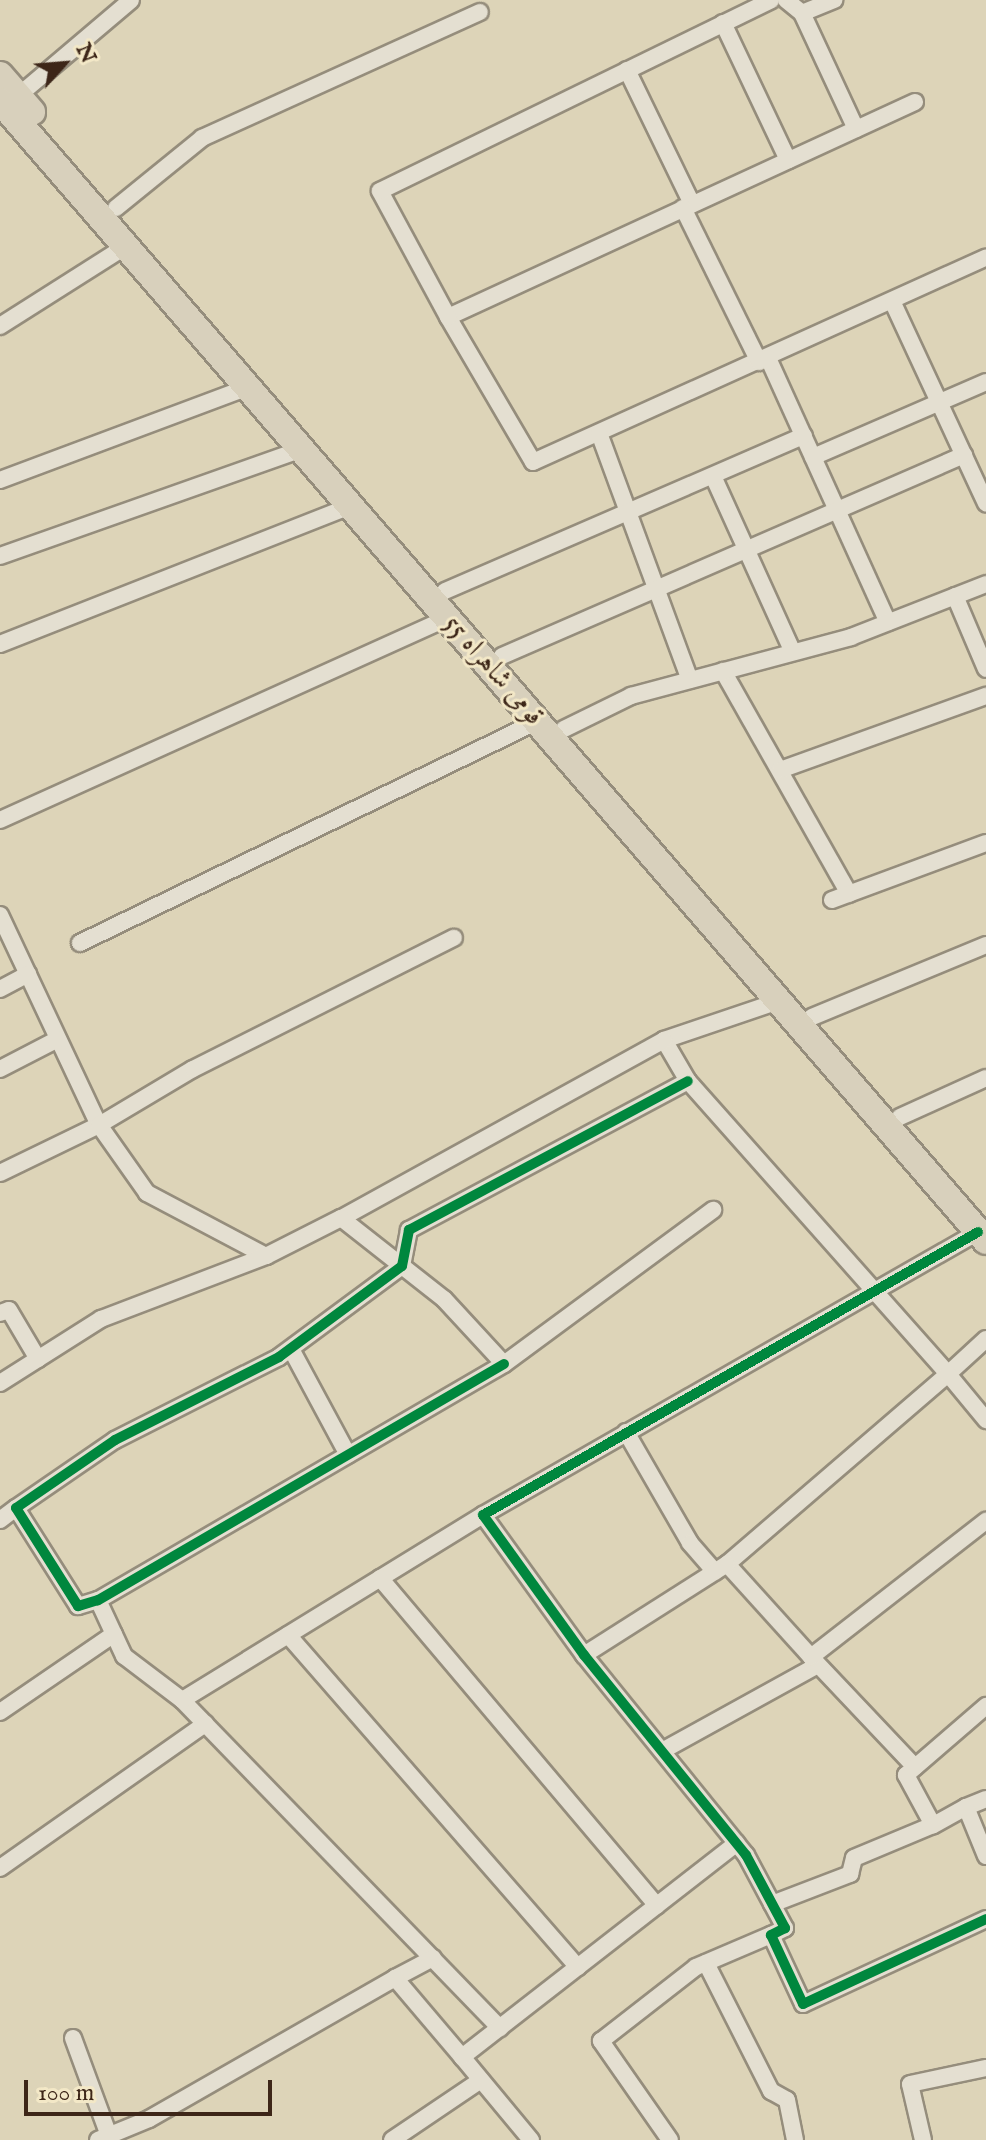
<!DOCTYPE html>
<html>
<head>
<meta charset="utf-8">
<style>
  body { margin:0 }
  #map { position:relative; width:986px; height:2140px; overflow:hidden; background:#ddd4b8; font-family:"IM FELL English",Amiri,serif }
  div>[style] { position:absolute }
  [style*='--x'] { left:calc(var(--x)*1px); top:calc(var(--y)*1px); width:calc(var(--w)*1px); rotate:calc(var(--a)*1deg) }
  .roads { filter:drop-shadow(2px 0 #958d7c) drop-shadow(-2px 0 #958d7c) drop-shadow(0 2px #958d7c) drop-shadow(0 -2px #958d7c) }
  .minor>* { height:16px; margin:-8px; padding:0 8px; transform-origin:8px; border-radius:8px; background:#e4dfd1 }
  .trunk>* { height:26px; margin:-13px; padding:0 13px; transform-origin:13px; border-radius:13px; background:#d8d0bc }
  .cycleway>* { height:10px; margin:-5px; padding:0 5px; transform-origin:5px; border-radius:5px; background:#00873e }
  span { translate:-50% -50%; white-space:nowrap; text-align:center; line-height:1.15; -webkit-text-stroke:6px #f3e8c7; paint-order:stroke }
  .street-label { font-size:28px; color:#3d2618 }
  .north { position:absolute; left:24px; top:24px; width:80px; height:80px; -webkit-text-stroke:6px #f3e8c7; paint-order:stroke; rotate:64deg; font-size:22px; font-weight:700; line-height:32px; text-align:center; color:#3d2618 }
  .north::after { content:''; display:block; margin:auto; width:28px; height:36px; background:#3d2618; clip-path:polygon(50% 0,100% 100%,50% 72%,0 100%) }
  .scale { position:absolute; left:24px; top:2080px; width:248px; height:36px; box-sizing:border-box; border:4px solid #3d2618; border-top:0; padding-left:10px; font-size:24px; line-height:28px; white-space:nowrap; color:#3d2618; -webkit-text-stroke:6px #f3e8c7; paint-order:stroke }
</style>
</head>
<body>
<div id="map">
  <div class="roads">
    <div class="minor">
      <div style="--x:786;--y:0;--w:21;--a:39"></div>
      <div style="--x:802;--y:13;--w:128;--a:65"></div>
      <div style="--x:802;--y:13;--w:35;--a:-22"></div>
      <div style="--x:723;--y:23;--w:152;--a:64.6"></div>
      <div style="--x:627;--y:70;--w:149;--a:64.1"></div>
      <div style="--x:18;--y:96;--w:148;--a:-40.3"></div>
      <div style="--x:915;--y:102;--w:514;--a:155.28"></div>
      <div style="--x:448;--y:317;--w:168;--a:59.6"></div>
      <div style="--x:533;--y:462;--w:497;--a:-24.3"></div>
      <div style="--x:116;--y:208;--w:111;--a:-39.1"></div>
      <div style="--x:202;--y:138;--w:305;--a:-24.4"></div>
      <div style="--x:683;--y:208;--w:172;--a:63.7"></div>
      <div style="--x:893;--y:303;--w:221;--a:65.1"></div>
      <div style="--x:448;--y:317;--w:143;--a:-118.4"></div>
      <div style="--x:380;--y:191;--w:435;--a:-26"></div>
      <div style="--x:0;--y:326;--w:149;--a:-32.4"></div>
      <div style="--x:768;--y:358;--w:290;--a:65.6"></div>
      <div style="--x:599;--y:433;--w:263;--a:69.8"></div>
      <div style="--x:813;--y:457;--w:189;--a:-23.4"></div>
      <div style="--x:713;--y:476;--w:193;--a:65.6"></div>
      <div style="--x:0;--y:480;--w:266;--a:-20.5"></div>
      <div style="--x:0;--y:556;--w:320;--a:-19.5"></div>
      <div style="--x:445;--y:591;--w:391;--a:-23.4"></div>
      <div style="--x:955;--y:596;--w:79;--a:67"></div>
      <div style="--x:0;--y:644;--w:377;--a:-21.5"></div>
      <div style="--x:502;--y:656;--w:504;--a:-23.51"></div>
      <div style="--x:723;--y:671;--w:256;--a:60.5"></div>
      <div style="--x:564;--y:729;--w:75;--a:-26.2"></div>
      <div style="--x:631;--y:696;--w:228;--a:-15"></div>
      <div style="--x:851;--y:637;--w:145;--a:-21.4"></div>
      <div style="--x:780;--y:770;--w:219;--a:-19.8"></div>
      <div style="--x:0;--y:820;--w:491;--a:-24.3"></div>
      <div style="--x:832;--y:900;--w:164;--a:-20.3"></div>
      <div style="--x:0;--y:915;--w:232;--a:64.8"></div>
      <div style="--x:99;--y:1125;--w:110;--a:154.1"></div>
      <div style="--x:80;--y:943;--w:507;--a:-25.86"></div>
      <div style="--x:0;--y:989;--w:32;--a:-28"></div>
      <div style="--x:776;--y:1002;--w:118;--a:161.3"></div>
      <div style="--x:664;--y:1040;--w:48;--a:59.7"></div>
      <div style="--x:688;--y:1081;--w:392;--a:48.4"></div>
      <div style="--x:948;--y:1374;--w:291;--a:139.3"></div>
      <div style="--x:727;--y:1564;--w:125;--a:47.9"></div>
      <div style="--x:812;--y:1017;--w:188;--a:-22.5"></div>
      <div style="--x:664;--y:1040;--w:369;--a:151.1"></div>
      <div style="--x:341;--y:1218;--w:131;--a:38.2"></div>
      <div style="--x:444;--y:1299;--w:88;--a:47.3"></div>
      <div style="--x:504;--y:1364;--w:260;--a:-36.4"></div>
      <div style="--x:0;--y:1069;--w:65;--a:-27.3"></div>
      <div style="--x:900;--y:1117;--w:94;--a:-24.4"></div>
      <div style="--x:341;--y:1218;--w:84;--a:153.1"></div>
      <div style="--x:266;--y:1256;--w:135;--a:-152.1"></div>
      <div style="--x:147;--y:1193;--w:83;--a:-125.2"></div>
      <div style="--x:99;--y:1125;--w:109;--a:-30.8"></div>
      <div style="--x:193;--y:1069;--w:292;--a:-26.7"></div>
      <div style="--x:978;--y:1232;--w:570;--a:150.24"></div>
      <div style="--x:483;--y:1515;--w:173;--a:54.2"></div>
      <div style="--x:584;--y:1655;--w:257;--a:51"></div>
      <div style="--x:746;--y:1855;--w:83;--a:61.9"></div>
      <div style="--x:785;--y:1928;--w:16;--a:153"></div>
      <div style="--x:771;--y:1935;--w:76;--a:65.1"></div>
      <div style="--x:803;--y:2004;--w:202;--a:-24.9"></div>
      <div style="--x:0;--y:1313;--w:9;--a:-18"></div>
      <div style="--x:9;--y:1310;--w:57;--a:59.4"></div>
      <div style="--x:986;--y:1339;--w:52;--a:137.4"></div>
      <div style="--x:948;--y:1374;--w:60;--a:50.4"></div>
      <div style="--x:291;--y:1349;--w:120;--a:61.7"></div>
      <div style="--x:504;--y:1364;--w:470;--a:149.8"></div>
      <div style="--x:98;--y:1600;--w:21;--a:163"></div>
      <div style="--x:78;--y:1606;--w:116;--a:-122.3"></div>
      <div style="--x:16;--y:1508;--w:120;--a:-34.5"></div>
      <div style="--x:115;--y:1440;--w:184;--a:-26.8"></div>
      <div style="--x:279;--y:1357;--w:153;--a:-36.5"></div>
      <div style="--x:402;--y:1266;--w:37;--a:-79"></div>
      <div style="--x:409;--y:1230;--w:316;--a:-28.1"></div>
      <div style="--x:0;--y:1383;--w:120;--a:-32.4"></div>
      <div style="--x:101;--y:1319;--w:177;--a:-20.9"></div>
      <div style="--x:626;--y:1432;--w:128;--a:60"></div>
      <div style="--x:690;--y:1543;--w:38;--a:49"></div>
      <div style="--x:483;--y:1515;--w:353;--a:148.4"></div>
      <div style="--x:182;--y:1700;--w:457;--a:45.9"></div>
      <div style="--x:0;--y:1520;--w:20;--a:-37"></div>
      <div style="--x:380;--y:1578;--w:429;--a:49.8"></div>
      <div style="--x:98;--y:1600;--w:62;--a:65.1"></div>
      <div style="--x:124;--y:1656;--w:73;--a:37.2"></div>
      <div style="--x:288;--y:1635;--w:441;--a:48.9"></div>
      <div style="--x:584;--y:1655;--w:169;--a:-32.5"></div>
      <div style="--x:0;--y:1712;--w:138;--a:-34.4"></div>
      <div style="--x:662;--y:1751;--w:178;--a:-28.9"></div>
      <div style="--x:915;--y:1767;--w:151;--a:-133.4"></div>
      <div style="--x:811;--y:1657;--w:222;--a:-37.9"></div>
      <div style="--x:986;--y:1799;--w:22;--a:158"></div>
      <div style="--x:966;--y:1807;--w:53;--a:67.8"></div>
      <div style="--x:966;--y:1807;--w:38;--a:151"></div>
      <div style="--x:933;--y:1825;--w:57;--a:-118.4"></div>
      <div style="--x:906;--y:1775;--w:106;--a:-40.8"></div>
      <div style="--x:0;--y:1868;--w:251;--a:-35.1"></div>
      <div style="--x:772;--y:1904;--w:84;--a:-21"></div>
      <div style="--x:850;--y:1874;--w:16;--a:-76"></div>
      <div style="--x:854;--y:1858;--w:86;--a:-22.7"></div>
      <div style="--x:433;--y:1958;--w:43;--a:152.2"></div>
      <div style="--x:395;--y:1978;--w:104;--a:49.7"></div>
      <div style="--x:706;--y:1963;--w:144;--a:63.1"></div>
      <div style="--x:771;--y:2091;--w:18;--a:29"></div>
      <div style="--x:787;--y:2100;--w:41;--a:78.7"></div>
      <div style="--x:73;--y:2038;--w:104;--a:69.8"></div>
      <div style="--x:98;--y:2140;--w:55;--a:-22.4"></div>
      <div style="--x:149;--y:2119;--w:284;--a:-29.8"></div>
      <div style="--x:392;--y:2140;--w:107;--a:-34"></div>
      <div style="--x:531;--y:2140;--w:108;--a:-129.7"></div>
      <div style="--x:462;--y:2057;--w:348;--a:-37.9"></div>
      <div style="--x:670;--y:2140;--w:121;--a:-124.9"></div>
      <div style="--x:601;--y:2041;--w:120;--a:-37.9"></div>
      <div style="--x:696;--y:1967;--w:82;--a:-23.1"></div>
      <div style="--x:923;--y:2140;--w:57;--a:-103.1"></div>
      <div style="--x:910;--y:2084;--w:78;--a:-11.9"></div>
    </div>
    <div class="trunk">
      <div style="--x:0;--y:75;--w:49;--a:49.1"></div>
      <div style="--x:0;--y:101;--w:1507;--a:49.14"></div>
    </div>
  </div>
  <div class="cycleway">
    <div style="--x:978;--y:1232;--w:570;--a:150.24"></div>
    <div style="--x:483;--y:1515;--w:173;--a:54.2"></div>
    <div style="--x:584;--y:1655;--w:257;--a:51"></div>
    <div style="--x:746;--y:1855;--w:83;--a:61.9"></div>
    <div style="--x:785;--y:1928;--w:16;--a:153"></div>
    <div style="--x:771;--y:1935;--w:76;--a:65.1"></div>
    <div style="--x:803;--y:2004;--w:202;--a:-24.9"></div>
    <div style="--x:504;--y:1364;--w:470;--a:149.8"></div>
    <div style="--x:98;--y:1600;--w:21;--a:163"></div>
    <div style="--x:78;--y:1606;--w:116;--a:-122.3"></div>
    <div style="--x:16;--y:1508;--w:120;--a:-34.5"></div>
    <div style="--x:115;--y:1440;--w:184;--a:-26.8"></div>
    <div style="--x:279;--y:1357;--w:153;--a:-36.5"></div>
    <div style="--x:402;--y:1266;--w:37;--a:-79"></div>
    <div style="--x:409;--y:1230;--w:316;--a:-28.1"></div>
  </div>
  <div class="street-label">
    <span style="left:493px;top:671px;rotate:49deg">قومی شاہراہ 55</span>
  </div>
  <div class="north">N</div>
  <div class="scale">100 m</div>
</div>
</body>
</html>
